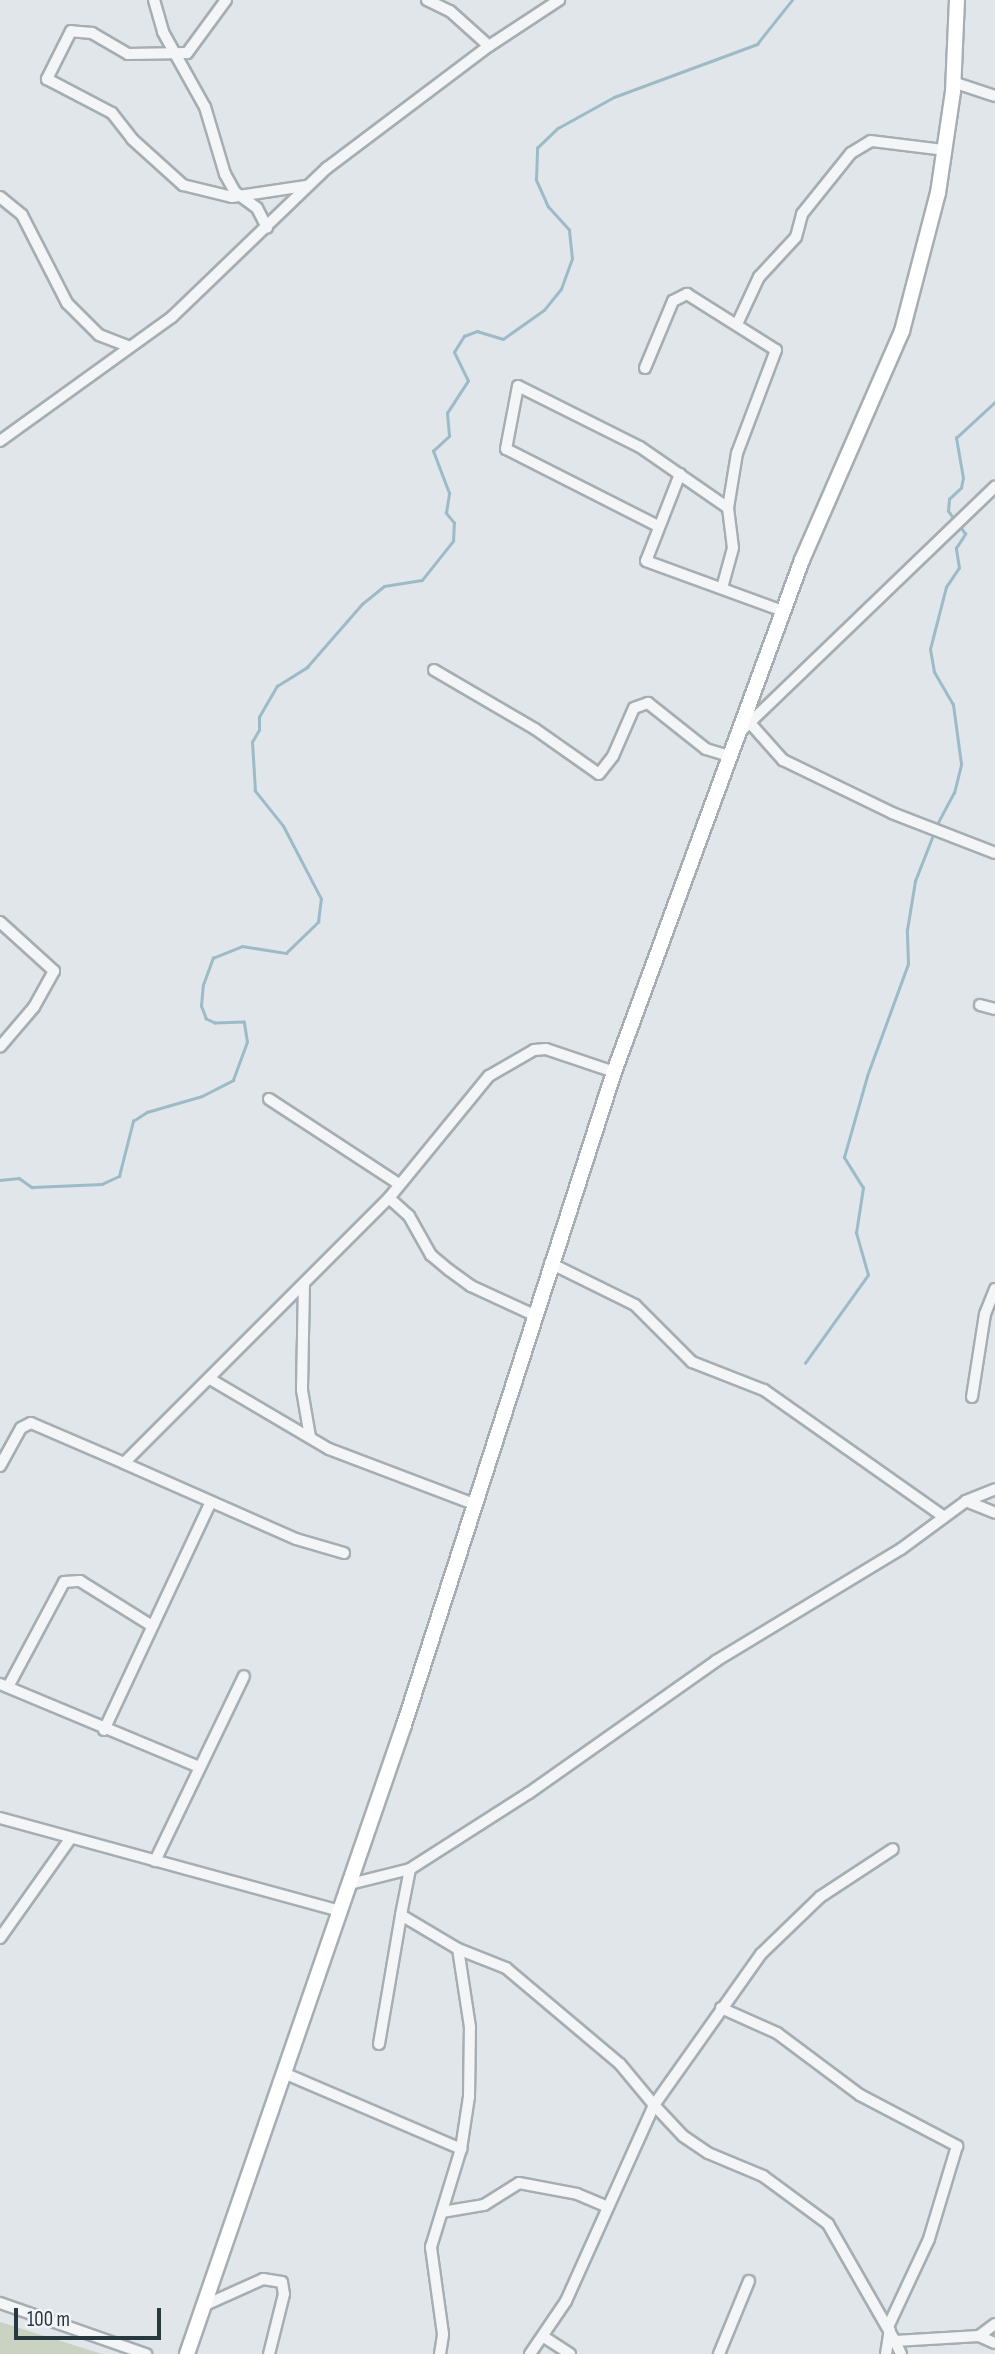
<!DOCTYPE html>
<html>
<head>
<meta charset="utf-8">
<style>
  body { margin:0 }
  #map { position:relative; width:995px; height:2354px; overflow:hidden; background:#e0e6e9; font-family:"Sofia Sans Condensed",sans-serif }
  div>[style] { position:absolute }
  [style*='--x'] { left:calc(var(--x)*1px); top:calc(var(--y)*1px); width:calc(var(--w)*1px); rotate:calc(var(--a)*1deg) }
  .green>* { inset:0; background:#cad2c2 }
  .stream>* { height:2.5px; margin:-1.25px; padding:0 1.25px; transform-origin:1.25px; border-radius:1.25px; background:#9dbbc7 }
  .roads { filter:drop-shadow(2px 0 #a5aeb3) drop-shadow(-2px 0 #a5aeb3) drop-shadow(0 2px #a5aeb3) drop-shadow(0 -2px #a5aeb3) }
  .minor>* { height:10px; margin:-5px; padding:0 5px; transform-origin:5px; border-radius:5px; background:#f3f5f7 }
  .secondary>* { height:14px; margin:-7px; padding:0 7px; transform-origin:7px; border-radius:7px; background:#fff }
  span { translate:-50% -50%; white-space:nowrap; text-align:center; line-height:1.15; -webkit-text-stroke:6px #f0f4f6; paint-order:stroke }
  .scale { position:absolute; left:14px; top:2308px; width:147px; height:32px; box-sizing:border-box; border:4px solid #29373f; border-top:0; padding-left:9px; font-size:21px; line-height:24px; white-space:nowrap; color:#29373f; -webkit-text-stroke:5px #f0f4f6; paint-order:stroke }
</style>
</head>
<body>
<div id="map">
  <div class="green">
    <div style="clip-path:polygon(0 2322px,102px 2354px,0 2354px)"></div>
  </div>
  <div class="stream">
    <div style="--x:955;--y:521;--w:12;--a:-125"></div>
    <div style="--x:948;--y:511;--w:12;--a:-85"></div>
    <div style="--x:949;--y:499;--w:16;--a:-43"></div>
    <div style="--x:961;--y:488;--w:10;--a:-79"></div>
    <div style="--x:963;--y:478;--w:41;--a:-99.9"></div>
    <div style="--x:956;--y:438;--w:53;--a:-42.7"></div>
    <div style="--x:935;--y:828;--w:40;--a:-62"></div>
    <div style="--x:954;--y:793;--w:30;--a:-76"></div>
    <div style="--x:961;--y:764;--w:60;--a:-97.7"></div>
    <div style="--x:953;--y:705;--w:38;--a:-120"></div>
    <div style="--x:934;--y:672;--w:23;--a:-100"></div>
    <div style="--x:930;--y:649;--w:64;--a:-75.5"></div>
    <div style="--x:946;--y:587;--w:23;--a:-56"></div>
    <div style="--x:959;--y:568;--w:20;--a:-99"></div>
    <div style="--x:956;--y:548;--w:17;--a:-57"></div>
    <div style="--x:965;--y:534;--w:7;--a:-124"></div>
    <div style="--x:0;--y:1180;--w:19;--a:-6"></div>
    <div style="--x:19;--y:1178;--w:16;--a:35"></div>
    <div style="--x:32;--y:1187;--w:70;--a:-2.5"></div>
    <div style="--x:102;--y:1184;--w:19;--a:-25"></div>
    <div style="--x:119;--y:1176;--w:57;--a:-75.7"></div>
    <div style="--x:133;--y:1121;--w:17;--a:-33"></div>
    <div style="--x:147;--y:1112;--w:57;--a:-16.2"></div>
    <div style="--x:202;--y:1096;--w:35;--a:-27"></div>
    <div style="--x:233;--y:1080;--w:40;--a:-69.8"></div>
    <div style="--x:247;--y:1042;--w:20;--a:-99"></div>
    <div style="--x:244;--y:1022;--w:29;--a:178"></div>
    <div style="--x:215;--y:1023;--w:10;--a:-156"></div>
    <div style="--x:206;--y:1019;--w:14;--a:-111"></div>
    <div style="--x:201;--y:1006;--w:21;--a:-85"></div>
    <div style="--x:203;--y:985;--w:29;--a:-70"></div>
    <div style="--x:213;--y:958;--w:31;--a:-22"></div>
    <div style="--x:242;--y:946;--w:45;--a:9"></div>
    <div style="--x:286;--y:953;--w:45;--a:-44.1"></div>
    <div style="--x:318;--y:922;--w:23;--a:-83"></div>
    <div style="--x:321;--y:899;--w:82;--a:-117.5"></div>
    <div style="--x:283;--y:826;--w:45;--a:-128.7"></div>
    <div style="--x:255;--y:791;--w:49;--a:-93.5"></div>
    <div style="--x:252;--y:742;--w:14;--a:-60"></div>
    <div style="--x:259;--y:730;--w:13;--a:-90"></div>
    <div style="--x:259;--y:717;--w:36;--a:-60"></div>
    <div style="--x:277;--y:686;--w:36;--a:-32"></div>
    <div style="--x:307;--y:667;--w:84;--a:-48.9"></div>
    <div style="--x:362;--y:604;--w:28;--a:-39"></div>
    <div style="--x:384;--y:586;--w:38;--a:-9"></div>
    <div style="--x:422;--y:580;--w:50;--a:-51.5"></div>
    <div style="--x:453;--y:541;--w:18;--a:-87"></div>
    <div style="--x:454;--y:523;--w:13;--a:-129"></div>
    <div style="--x:446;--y:513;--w:20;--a:-81"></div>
    <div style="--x:449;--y:493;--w:45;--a:-110.9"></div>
    <div style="--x:433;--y:451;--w:22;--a:-43"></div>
    <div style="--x:449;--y:436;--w:23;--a:-95"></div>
    <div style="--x:447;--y:413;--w:38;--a:-57"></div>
    <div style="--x:468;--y:381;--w:32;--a:-116"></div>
    <div style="--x:454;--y:352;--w:19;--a:-58"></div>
    <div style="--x:464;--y:336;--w:14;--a:-21"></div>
    <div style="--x:477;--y:331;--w:27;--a:17"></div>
    <div style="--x:503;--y:339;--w:50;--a:-35.3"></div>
    <div style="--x:544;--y:310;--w:27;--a:-51"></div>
    <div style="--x:561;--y:289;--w:32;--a:-70"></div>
    <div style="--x:572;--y:259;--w:29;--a:-96"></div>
    <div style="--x:569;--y:230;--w:31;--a:-132"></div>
    <div style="--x:548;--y:207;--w:30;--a:-114"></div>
    <div style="--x:536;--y:180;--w:32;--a:-88"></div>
    <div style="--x:537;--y:148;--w:29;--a:-44"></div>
    <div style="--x:558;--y:128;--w:64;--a:-29"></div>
    <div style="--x:614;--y:97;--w:153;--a:-20.3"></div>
    <div style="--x:757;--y:44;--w:56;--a:-51.5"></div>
    <div style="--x:805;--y:1363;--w:108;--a:-54.4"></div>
    <div style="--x:868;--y:1275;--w:44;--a:-105.9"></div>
    <div style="--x:856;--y:1233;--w:46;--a:-81.2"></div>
    <div style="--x:863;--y:1188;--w:36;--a:-122"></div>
    <div style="--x:844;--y:1157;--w:84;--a:-74.1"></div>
    <div style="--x:867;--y:1076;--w:119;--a:-69.9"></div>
    <div style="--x:908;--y:964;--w:34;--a:-92"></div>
    <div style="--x:907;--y:930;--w:50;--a:-80.7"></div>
    <div style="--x:915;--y:881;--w:49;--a:-68.6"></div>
  </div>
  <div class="roads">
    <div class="minor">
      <div style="--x:154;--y:0;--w:33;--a:74"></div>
      <div style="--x:163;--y:32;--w:86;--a:60.8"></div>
      <div style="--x:205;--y:107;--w:70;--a:73.4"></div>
      <div style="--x:225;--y:174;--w:21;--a:61"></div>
      <div style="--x:235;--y:192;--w:27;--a:36"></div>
      <div style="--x:257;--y:208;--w:22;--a:63"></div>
      <div style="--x:226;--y:0;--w:66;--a:126.3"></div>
      <div style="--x:187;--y:53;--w:59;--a:179"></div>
      <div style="--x:128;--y:54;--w:42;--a:-149.7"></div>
      <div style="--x:92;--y:33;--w:21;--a:-175"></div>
      <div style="--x:71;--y:31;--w:54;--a:116.6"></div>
      <div style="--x:47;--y:79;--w:73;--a:27.6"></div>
      <div style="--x:112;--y:113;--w:33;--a:52"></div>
      <div style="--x:132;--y:139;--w:69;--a:42"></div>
      <div style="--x:183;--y:185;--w:50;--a:13.8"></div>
      <div style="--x:232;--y:197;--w:75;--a:-8.5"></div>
      <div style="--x:427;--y:0;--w:25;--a:26"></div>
      <div style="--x:450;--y:11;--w:52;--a:41.9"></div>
      <div style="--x:489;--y:46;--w:84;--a:-33.3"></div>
      <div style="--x:953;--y:82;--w:44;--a:18.4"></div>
      <div style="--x:0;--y:197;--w:28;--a:39"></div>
      <div style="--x:22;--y:215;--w:99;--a:62.9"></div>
      <div style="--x:67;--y:303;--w:45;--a:45"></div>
      <div style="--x:99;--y:335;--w:31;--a:21"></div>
      <div style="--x:738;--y:322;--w:50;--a:-65"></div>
      <div style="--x:759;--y:277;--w:54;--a:-47.2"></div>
      <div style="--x:796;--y:237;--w:24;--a:-75"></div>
      <div style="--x:802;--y:214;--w:78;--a:-51.2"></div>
      <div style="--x:851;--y:153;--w:23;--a:-31"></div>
      <div style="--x:871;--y:141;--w:74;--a:7"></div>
      <div style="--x:645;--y:368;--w:73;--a:-67.3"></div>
      <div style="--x:673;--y:301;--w:16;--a:-27"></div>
      <div style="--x:687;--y:294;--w:105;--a:32.2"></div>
      <div style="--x:776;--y:350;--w:110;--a:110.7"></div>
      <div style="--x:737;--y:453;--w:56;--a:99.3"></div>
      <div style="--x:0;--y:441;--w:212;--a:-35.8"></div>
      <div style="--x:172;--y:317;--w:215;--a:-43.9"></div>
      <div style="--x:327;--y:168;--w:203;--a:-37"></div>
      <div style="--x:680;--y:474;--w:93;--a:111.3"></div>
      <div style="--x:646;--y:561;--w:146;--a:20.1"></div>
      <div style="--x:658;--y:526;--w:170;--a:-153.1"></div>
      <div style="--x:506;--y:449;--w:64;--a:-79.2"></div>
      <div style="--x:518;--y:386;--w:136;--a:26.6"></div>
      <div style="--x:640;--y:447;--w:107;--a:34.7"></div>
      <div style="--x:728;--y:508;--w:40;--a:82.9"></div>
      <div style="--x:733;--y:548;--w:41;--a:105.4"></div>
      <div style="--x:434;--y:670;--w:117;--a:30.3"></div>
      <div style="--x:535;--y:729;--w:78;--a:35.1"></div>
      <div style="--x:599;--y:774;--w:23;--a:-52"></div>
      <div style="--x:613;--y:756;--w:52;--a:-66.4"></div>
      <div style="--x:634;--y:708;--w:15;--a:-20"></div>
      <div style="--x:648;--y:703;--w:74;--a:38.4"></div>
      <div style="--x:706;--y:749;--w:24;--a:17"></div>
      <div style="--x:750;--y:723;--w:50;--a:48.3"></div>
      <div style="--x:783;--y:760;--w:121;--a:25.9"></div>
      <div style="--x:892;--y:813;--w:110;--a:21.2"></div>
      <div style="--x:740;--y:732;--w:354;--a:-43.9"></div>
      <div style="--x:0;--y:922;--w:73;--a:42.2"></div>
      <div style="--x:54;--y:971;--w:41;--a:119.1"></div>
      <div style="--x:34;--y:1007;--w:52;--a:130.4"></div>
      <div style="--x:980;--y:1005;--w:16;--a:15"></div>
      <div style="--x:269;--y:1099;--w:155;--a:33.2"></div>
      <div style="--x:389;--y:1198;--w:27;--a:42"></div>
      <div style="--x:409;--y:1216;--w:45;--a:60.6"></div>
      <div style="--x:431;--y:1255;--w:23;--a:40"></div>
      <div style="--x:449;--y:1270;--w:27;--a:36"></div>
      <div style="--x:471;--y:1286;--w:69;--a:24.7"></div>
      <div style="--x:550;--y:1263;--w:95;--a:26.3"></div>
      <div style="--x:635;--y:1305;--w:81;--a:45"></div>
      <div style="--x:692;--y:1362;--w:77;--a:21.3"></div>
      <div style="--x:764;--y:1390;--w:220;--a:35.2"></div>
      <div style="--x:304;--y:1284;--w:106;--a:91.1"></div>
      <div style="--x:302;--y:1390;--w:48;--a:80.3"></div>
      <div style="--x:210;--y:1379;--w:138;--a:30.5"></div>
      <div style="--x:329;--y:1449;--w:155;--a:20.8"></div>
      <div style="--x:972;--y:1397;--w:84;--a:-81.1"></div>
      <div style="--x:985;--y:1314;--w:27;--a:-68"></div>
      <div style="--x:0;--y:1466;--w:43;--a:-61.1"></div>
      <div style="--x:21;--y:1428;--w:11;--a:-27"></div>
      <div style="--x:31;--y:1423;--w:101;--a:23.3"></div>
      <div style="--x:966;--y:1501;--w:31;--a:22"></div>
      <div style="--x:344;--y:1553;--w:50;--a:-163.7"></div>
      <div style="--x:296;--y:1539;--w:188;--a:-156.2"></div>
      <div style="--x:124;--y:1463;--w:375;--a:-45"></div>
      <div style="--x:389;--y:1198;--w:158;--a:-50.7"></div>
      <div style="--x:489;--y:1076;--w:52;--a:-30"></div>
      <div style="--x:534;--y:1050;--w:12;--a:-5"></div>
      <div style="--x:546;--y:1049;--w:72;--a:18.7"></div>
      <div style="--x:0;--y:1684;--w:213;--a:22.6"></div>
      <div style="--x:8;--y:1687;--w:119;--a:-61.9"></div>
      <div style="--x:64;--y:1582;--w:16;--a:-4"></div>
      <div style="--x:80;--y:1581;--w:85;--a:32"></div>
      <div style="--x:104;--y:1730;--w:250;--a:-64.9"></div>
      <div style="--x:0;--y:1818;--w:352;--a:15.3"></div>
      <div style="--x:155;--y:1861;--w:205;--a:-64.3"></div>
      <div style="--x:410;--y:1869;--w:47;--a:101.1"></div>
      <div style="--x:401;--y:1915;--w:66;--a:30.8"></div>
      <div style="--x:458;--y:1949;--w:52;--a:21.6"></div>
      <div style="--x:506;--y:1968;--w:149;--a:40.1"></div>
      <div style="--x:620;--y:2064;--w:53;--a:50.3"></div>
      <div style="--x:654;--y:2105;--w:185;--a:-54.7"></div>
      <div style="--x:761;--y:1954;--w:82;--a:-44"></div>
      <div style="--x:820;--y:1897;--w:87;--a:-33.3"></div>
      <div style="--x:350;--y:1884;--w:62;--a:-14"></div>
      <div style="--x:410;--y:1869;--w:141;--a:-32.6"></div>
      <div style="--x:529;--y:1793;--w:229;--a:-35.2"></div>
      <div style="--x:716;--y:1661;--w:216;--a:-31.2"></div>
      <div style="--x:901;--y:1549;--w:81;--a:-36.4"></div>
      <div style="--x:966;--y:1501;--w:31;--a:-22"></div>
      <div style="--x:0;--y:1938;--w:121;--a:-54.7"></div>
      <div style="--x:721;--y:2008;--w:61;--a:24.1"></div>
      <div style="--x:777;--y:2033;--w:104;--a:36.8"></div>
      <div style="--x:860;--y:2095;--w:110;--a:27.7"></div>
      <div style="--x:957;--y:2146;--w:97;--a:106.8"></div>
      <div style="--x:929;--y:2239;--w:97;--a:115"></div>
      <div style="--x:379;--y:2044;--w:131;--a:-80.3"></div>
      <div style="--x:284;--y:2073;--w:193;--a:23.2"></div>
      <div style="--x:442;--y:2212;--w:43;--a:-9.5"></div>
      <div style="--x:484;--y:2205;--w:41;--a:-32.2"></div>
      <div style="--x:519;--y:2183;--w:59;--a:10.7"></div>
      <div style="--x:577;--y:2194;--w:30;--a:23"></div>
      <div style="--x:0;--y:2303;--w:155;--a:19.3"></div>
      <div style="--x:203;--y:2306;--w:66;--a:-24.2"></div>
      <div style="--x:263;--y:2279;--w:19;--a:9"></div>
      <div style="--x:282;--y:2282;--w:12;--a:81"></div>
      <div style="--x:284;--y:2294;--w:62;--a:104"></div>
      <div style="--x:979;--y:2336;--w:17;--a:24"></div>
      <div style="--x:544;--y:2337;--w:31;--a:33"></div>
      <div style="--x:440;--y:2354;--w:20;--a:-81"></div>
      <div style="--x:443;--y:2334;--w:88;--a:-97.9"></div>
      <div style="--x:431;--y:2247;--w:102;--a:-73"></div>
      <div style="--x:461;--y:2149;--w:53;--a:-81.3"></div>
      <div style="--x:469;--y:2097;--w:70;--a:-89.2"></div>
      <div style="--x:470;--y:2027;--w:79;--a:-98.7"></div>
      <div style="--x:530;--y:2354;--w:64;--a:-55.8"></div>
      <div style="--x:566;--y:2301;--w:215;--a:-65.8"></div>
      <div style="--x:654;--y:2105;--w:42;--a:46.9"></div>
      <div style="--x:683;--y:2136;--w:30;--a:34"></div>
      <div style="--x:708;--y:2153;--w:60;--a:22.7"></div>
      <div style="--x:763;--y:2176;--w:81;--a:36.4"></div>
      <div style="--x:828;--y:2224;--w:135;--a:60.2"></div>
      <div style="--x:719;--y:2354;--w:79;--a:-67.7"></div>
      <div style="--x:886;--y:2354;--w:24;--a:-81"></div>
      <div style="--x:901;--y:2354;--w:14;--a:-115"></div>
      <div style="--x:895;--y:2341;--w:84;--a:-3.4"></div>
      <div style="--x:979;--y:2336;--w:20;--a:-37"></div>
    </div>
    <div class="secondary">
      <div style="--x:187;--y:2354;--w:665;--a:-70.97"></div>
      <div style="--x:404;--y:1725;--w:686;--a:-72.17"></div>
      <div style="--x:614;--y:1072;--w:545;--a:-69.84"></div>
      <div style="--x:802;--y:560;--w:250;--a:-66.4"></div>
      <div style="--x:902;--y:331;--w:143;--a:-75.4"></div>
      <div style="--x:938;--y:193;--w:103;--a:-81.6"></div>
      <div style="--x:953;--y:91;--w:91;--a:-87.5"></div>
    </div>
  </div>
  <div class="scale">100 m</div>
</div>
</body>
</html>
